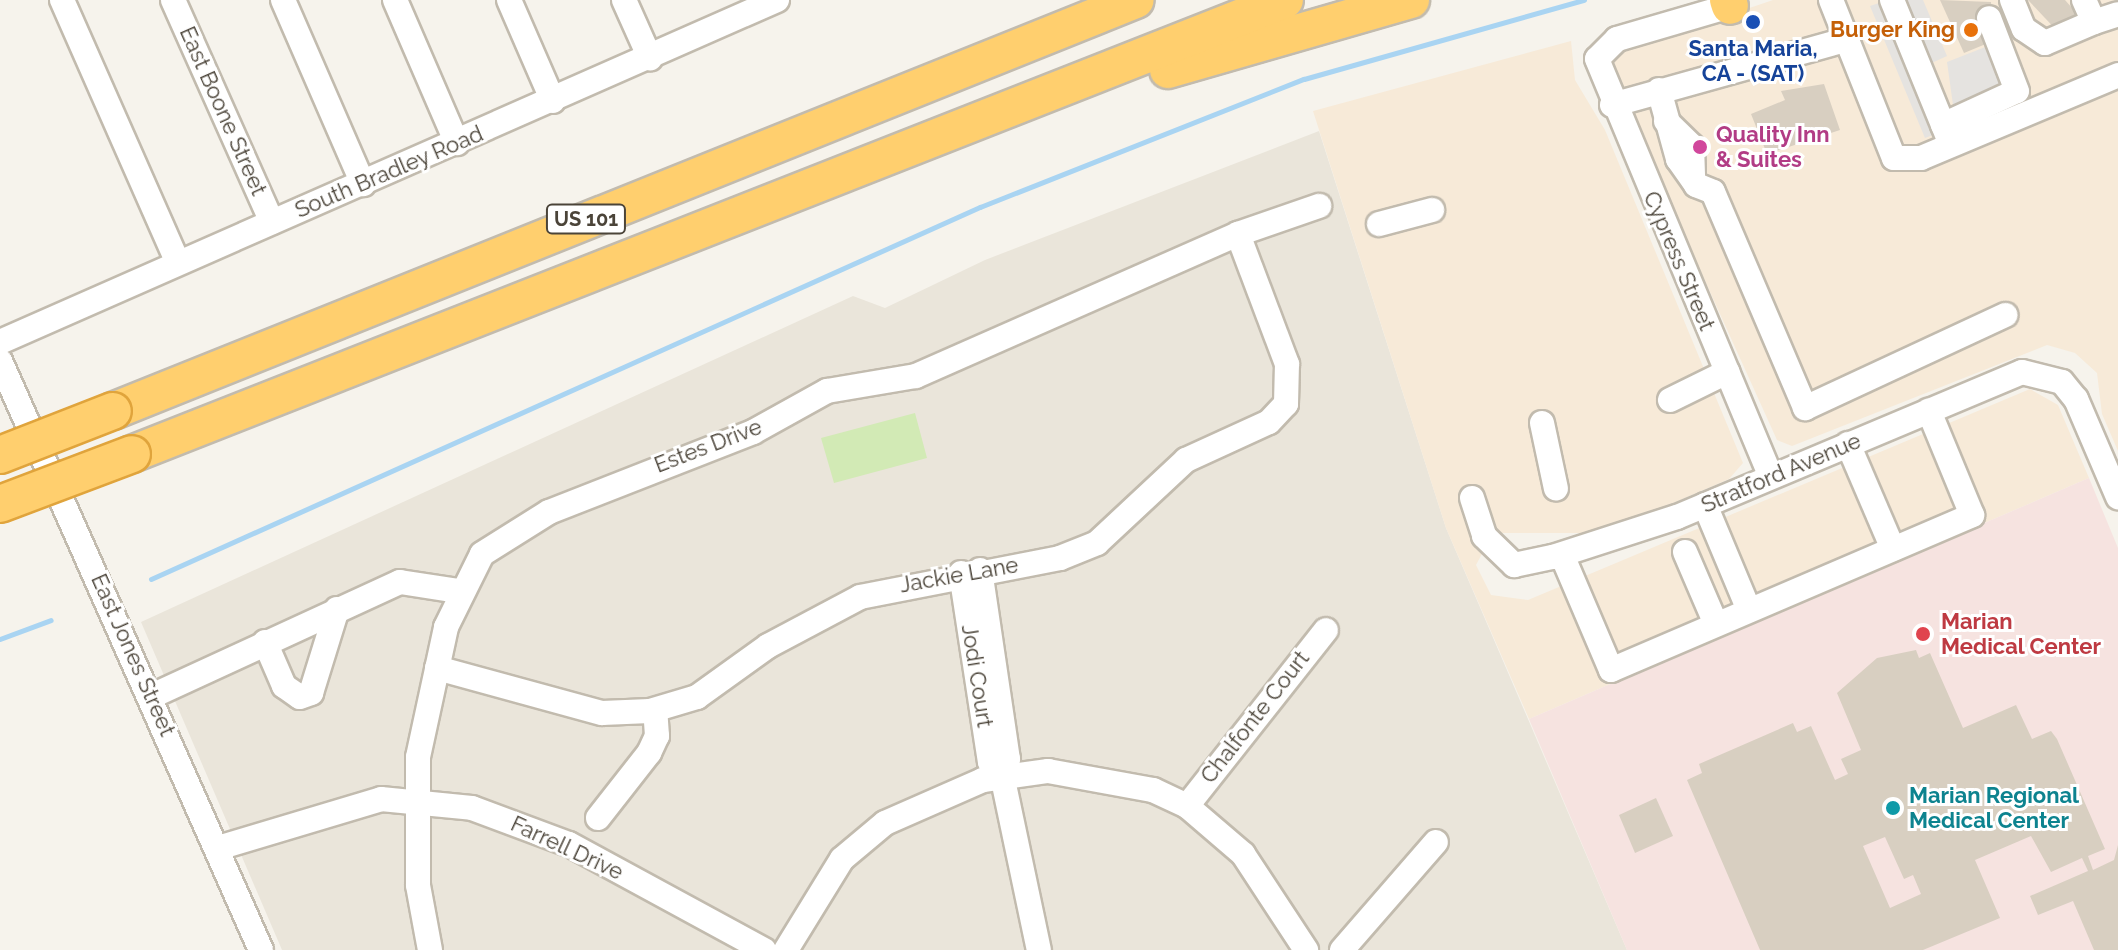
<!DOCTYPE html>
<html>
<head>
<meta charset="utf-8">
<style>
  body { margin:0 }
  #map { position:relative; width:2118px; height:950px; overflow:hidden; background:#f6f3ec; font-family:Raleway,sans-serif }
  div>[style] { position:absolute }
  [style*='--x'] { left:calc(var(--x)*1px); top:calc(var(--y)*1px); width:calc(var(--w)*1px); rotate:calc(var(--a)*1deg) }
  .residential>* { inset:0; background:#eae5da }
  .commercial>* { inset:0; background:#f7ead8 }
  .medical>* { inset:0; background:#f6e3e0 }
  .green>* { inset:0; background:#d2eab5 }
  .parking>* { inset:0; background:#e5e3e0 }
  .stream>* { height:5px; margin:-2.5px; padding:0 2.5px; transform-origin:2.5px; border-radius:2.5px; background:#a9d4f2 }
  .building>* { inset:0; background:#d8cfc1 }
  .roads { filter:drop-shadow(2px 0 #c2bbae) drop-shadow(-2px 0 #c2bbae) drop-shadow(0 2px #c2bbae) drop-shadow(0 -2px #c2bbae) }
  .minor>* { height:24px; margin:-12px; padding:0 12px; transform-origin:12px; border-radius:12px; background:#fff }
  .highway>* { height:36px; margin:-18px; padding:0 18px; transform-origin:18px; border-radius:18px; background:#ffcf6e }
  .bridges { filter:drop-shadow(2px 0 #e0a43c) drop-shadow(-2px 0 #e0a43c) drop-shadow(0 2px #e0a43c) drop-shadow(0 -2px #e0a43c) }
  .highway-bridge>* { height:36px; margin:-18px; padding:0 18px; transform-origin:18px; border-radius:18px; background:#ffcf6e }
  .dots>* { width:22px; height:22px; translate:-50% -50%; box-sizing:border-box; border:4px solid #fff; border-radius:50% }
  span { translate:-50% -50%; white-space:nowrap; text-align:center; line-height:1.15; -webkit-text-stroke:6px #fff; paint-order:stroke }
  .shield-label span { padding:2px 6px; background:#fff; border:2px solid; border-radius:6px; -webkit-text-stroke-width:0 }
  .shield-label { font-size:20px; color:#4b4439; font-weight:700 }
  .food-label { font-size:22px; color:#c56008; font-weight:700 }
  .right { translate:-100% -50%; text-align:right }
  .transit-label { font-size:22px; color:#164399; font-weight:700 }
  .street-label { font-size:22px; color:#4b4439 }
  .hotel-label { font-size:22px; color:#b23c85; font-weight:700 }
  .left { translate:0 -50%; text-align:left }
  .health-label { font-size:22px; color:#be3a42; font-weight:700 }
  .culture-label { font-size:22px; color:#0d838f; font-weight:700 }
</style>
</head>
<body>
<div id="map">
  <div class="residential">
    <div style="clip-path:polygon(1319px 131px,1446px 528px,1627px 950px,282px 950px,141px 622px,853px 296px,885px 308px,985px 260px)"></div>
  </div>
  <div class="commercial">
    <div style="clip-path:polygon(1773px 0,2118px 0,2118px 451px,2102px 414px,2097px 373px,2075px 353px,2047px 345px,1792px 446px,1777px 440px,1610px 71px,1612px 57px,1626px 50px)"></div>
    <div style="clip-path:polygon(1571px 41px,1575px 80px,1605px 130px,1743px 463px,1729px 479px,1604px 533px,1493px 533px,1476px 565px,1491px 595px,1528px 600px,2030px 389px,2058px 405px,2089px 478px,1529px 719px,1446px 528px,1313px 111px)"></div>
  </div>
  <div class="medical">
    <div style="clip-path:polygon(2089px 478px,2118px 548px,2118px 950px,1627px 950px,1529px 719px)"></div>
  </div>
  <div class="green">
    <div style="clip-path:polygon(915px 413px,927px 458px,834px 483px,821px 438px)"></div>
  </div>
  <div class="parking">
    <div style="clip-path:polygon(1888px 0,1923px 0,1947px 56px,1914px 71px,1938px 133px,1925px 138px,1870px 6px)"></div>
    <div style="clip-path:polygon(1993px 44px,2008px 85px,1954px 112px,1947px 62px)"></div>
  </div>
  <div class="stream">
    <div style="--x:151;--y:579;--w:909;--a:-24.17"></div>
    <div style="--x:980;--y:207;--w:348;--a:-21.6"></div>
    <div style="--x:1304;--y:79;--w:291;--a:-15.8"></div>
    <div style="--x:0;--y:639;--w:54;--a:-20.4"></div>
  </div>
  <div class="building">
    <div style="clip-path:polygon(1940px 0,1991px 2px,1993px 41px,1964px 53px)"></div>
    <div style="clip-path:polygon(2028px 0,2065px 0,2080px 17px,2061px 35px)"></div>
    <div style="clip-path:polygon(1824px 84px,1840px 130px,1767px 154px,1751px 114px,1785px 100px,1781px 91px)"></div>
    <div style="clip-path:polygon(evenodd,1916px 650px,1919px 658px,1930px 653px,1963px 728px,2016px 705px,2032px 739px,2051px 731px,2057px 739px,2105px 849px,2088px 856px,2093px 870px,2114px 860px,2118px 845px,2118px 950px,2094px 950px,2073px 901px,2038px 915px,2030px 896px,2088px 871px,2082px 858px,2051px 872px,2031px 836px,1975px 860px,2000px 918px,1923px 950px,1760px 950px,1687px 780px,1702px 773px,1699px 764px,1793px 723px,1797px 732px,1811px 726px,1835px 780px,1848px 774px,1841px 759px,1861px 750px,1837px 693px,1877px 658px,1916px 650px,1885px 837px,1904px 879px,1913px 875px,1921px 894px,1890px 908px,1863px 846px,1885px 837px)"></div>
    <div style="clip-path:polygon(1656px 798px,1673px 836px,1635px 853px,1619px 815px)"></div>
  </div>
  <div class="roads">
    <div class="minor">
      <div style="--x:62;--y:0;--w:287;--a:66.2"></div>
      <div style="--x:173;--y:0;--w:243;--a:66"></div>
      <div style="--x:283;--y:0;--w:201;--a:66.5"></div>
      <div style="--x:395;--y:0;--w:156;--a:66.6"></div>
      <div style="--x:509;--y:0;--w:110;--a:66.5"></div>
      <div style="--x:624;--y:0;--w:64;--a:65.9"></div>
      <div style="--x:1831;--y:0;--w:170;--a:68.3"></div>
      <div style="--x:1894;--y:158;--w:27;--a:0"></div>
      <div style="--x:1921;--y:158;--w:214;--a:-22.8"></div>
      <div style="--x:1892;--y:0;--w:151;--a:67.8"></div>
      <div style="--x:2012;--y:0;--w:31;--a:68"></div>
      <div style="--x:2024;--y:29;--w:25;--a:34"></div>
      <div style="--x:2045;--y:43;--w:53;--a:-23.2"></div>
      <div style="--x:2084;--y:0;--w:24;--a:66"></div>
      <div style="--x:2094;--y:22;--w:25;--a:-18"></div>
      <div style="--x:1730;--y:6;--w:118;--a:163.7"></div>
      <div style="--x:1617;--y:39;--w:28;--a:135"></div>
      <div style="--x:1597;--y:59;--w:452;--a:67.4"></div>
      <div style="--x:1659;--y:90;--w:72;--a:74.6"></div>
      <div style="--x:1678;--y:159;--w:32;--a:55"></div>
      <div style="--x:1696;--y:185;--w:18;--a:22"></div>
      <div style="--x:1713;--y:192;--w:235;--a:66.9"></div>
      <div style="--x:1805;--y:408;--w:221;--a:-24.9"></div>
      <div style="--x:1612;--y:105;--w:242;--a:-15.6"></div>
      <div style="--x:1666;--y:121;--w:36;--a:44"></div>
      <div style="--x:1692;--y:146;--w:34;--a:88"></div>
      <div style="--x:1943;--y:125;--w:81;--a:-24.7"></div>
      <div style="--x:2017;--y:91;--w:78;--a:-111"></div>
      <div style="--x:1379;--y:224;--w:55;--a:-14.8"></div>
      <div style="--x:0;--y:342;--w:849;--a:-23.76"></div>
      <div style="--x:0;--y:361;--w:644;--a:66.1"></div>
      <div style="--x:1670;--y:400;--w:64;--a:-26.2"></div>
      <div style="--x:1542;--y:423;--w:67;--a:78"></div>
      <div style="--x:1848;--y:444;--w:114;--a:66.8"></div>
      <div style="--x:1472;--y:498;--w:40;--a:72"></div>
      <div style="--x:1484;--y:536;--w:42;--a:44"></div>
      <div style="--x:1514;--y:565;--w:40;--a:-12"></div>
      <div style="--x:1553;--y:557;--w:130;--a:-17.9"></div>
      <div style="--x:1677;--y:517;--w:374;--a:-22.8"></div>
      <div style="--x:2022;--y:372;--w:41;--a:14"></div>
      <div style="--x:2062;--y:382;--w:22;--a:51"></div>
      <div style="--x:2076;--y:399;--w:107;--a:66.8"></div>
      <div style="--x:1705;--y:505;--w:114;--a:67.3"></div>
      <div style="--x:1685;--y:552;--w:78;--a:66.7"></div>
      <div style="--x:1562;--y:555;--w:125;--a:66.9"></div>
      <div style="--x:1611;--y:670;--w:393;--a:-23.2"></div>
      <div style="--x:1972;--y:515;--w:113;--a:-112.5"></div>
      <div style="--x:980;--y:570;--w:191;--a:81.6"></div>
      <div style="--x:1008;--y:759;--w:17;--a:111"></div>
      <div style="--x:961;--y:573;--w:191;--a:81.3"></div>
      <div style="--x:990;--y:762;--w:18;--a:47"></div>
      <div style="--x:1002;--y:775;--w:179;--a:78.1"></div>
      <div style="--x:265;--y:642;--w:48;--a:66.6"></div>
      <div style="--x:284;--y:686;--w:19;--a:35"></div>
      <div style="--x:300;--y:697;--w:12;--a:-20"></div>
      <div style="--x:311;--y:693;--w:88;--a:-72.8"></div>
      <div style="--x:437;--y:668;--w:171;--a:15.3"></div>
      <div style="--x:602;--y:713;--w:48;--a:-2.4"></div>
      <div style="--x:650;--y:711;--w:49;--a:-16.6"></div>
      <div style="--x:697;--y:697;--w:87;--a:-35.7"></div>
      <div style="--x:768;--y:646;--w:104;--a:-28"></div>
      <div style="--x:860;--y:597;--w:204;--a:-11"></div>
      <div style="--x:1060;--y:558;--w:40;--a:-22"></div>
      <div style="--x:1097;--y:543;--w:122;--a:-43"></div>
      <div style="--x:1186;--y:460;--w:91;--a:-24.6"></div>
      <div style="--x:1269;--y:422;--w:25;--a:-47"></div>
      <div style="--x:1286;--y:404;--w:40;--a:-88.6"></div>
      <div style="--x:1287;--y:364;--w:139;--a:-110.7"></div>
      <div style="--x:152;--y:696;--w:273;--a:-24.7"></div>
      <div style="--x:400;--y:582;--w:60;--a:8.7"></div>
      <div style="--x:1187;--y:806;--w:224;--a:-51.7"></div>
      <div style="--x:598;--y:818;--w:83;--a:-51.9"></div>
      <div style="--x:649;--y:753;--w:19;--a:-65"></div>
      <div style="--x:657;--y:736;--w:26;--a:-94"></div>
      <div style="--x:218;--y:848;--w:170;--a:-16.7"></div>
      <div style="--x:381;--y:799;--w:91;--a:5.6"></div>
      <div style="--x:472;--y:808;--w:103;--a:20.4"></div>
      <div style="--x:569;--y:844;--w:222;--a:28.5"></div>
      <div style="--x:430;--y:950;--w:66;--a:-100.5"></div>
      <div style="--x:418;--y:885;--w:128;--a:-90"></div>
      <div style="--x:418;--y:757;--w:133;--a:-77.8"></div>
      <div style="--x:446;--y:627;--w:81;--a:-63.7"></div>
      <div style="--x:482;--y:554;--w:79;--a:-32.1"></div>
      <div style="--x:549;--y:512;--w:219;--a:-21.4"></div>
      <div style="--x:753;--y:432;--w:85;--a:-29"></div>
      <div style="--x:827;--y:391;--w:90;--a:-9.6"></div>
      <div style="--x:916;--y:376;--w:352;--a:-23.8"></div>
      <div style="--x:1238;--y:234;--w:86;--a:-19.1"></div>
      <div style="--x:786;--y:950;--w:107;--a:-58.4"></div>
      <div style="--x:842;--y:859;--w:56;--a:-39.9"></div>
      <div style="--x:885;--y:823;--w:107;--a:-23.7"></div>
      <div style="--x:983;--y:780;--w:66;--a:-7.9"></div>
      <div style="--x:1048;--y:771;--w:107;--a:10.3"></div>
      <div style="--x:1153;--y:790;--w:38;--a:25"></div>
      <div style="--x:1187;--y:806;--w:74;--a:40.6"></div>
      <div style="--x:1243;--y:854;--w:115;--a:56.7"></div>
      <div style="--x:1342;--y:950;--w:143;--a:-49"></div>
    </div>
    <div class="highway">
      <div style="--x:1728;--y:0;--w:6;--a:72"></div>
      <div style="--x:1168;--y:70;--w:253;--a:-16.1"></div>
      <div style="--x:113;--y:411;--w:1102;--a:-21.89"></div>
      <div style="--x:132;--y:454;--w:1239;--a:-21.49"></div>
    </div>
  </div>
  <div class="bridges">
    <div class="highway-bridge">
      <div style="--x:0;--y:455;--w:121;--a:-21.3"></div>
      <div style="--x:0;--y:504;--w:141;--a:-20.7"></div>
    </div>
  </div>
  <div class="dots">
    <div style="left:1753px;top:22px;background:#1a4fb4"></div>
    <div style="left:1971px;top:30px;background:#e8710a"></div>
    <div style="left:1700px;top:147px;background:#d1479c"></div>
    <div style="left:1923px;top:634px;background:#e0444e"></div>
    <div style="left:1893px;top:808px;background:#0f9aa8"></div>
  </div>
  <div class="shield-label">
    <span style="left:586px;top:219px">US 101</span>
  </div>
  <div class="food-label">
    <span class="right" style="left:1955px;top:30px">Burger King</span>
  </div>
  <div class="transit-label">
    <span style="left:1753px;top:61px">Santa Maria,<br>CA - (SAT)</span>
  </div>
  <div class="street-label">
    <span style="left:223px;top:111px;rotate:66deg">East Boone Street</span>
    <span style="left:389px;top:172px;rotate:-23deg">South Bradley Road</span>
    <span style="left:1679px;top:261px;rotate:67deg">Cypress Street</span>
    <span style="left:708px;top:446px;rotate:-21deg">Estes Drive</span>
    <span style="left:1781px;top:473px;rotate:-23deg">Stratford Avenue</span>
    <span style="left:959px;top:575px;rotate:-10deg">Jackie Lane</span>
    <span style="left:133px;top:655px;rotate:66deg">East Jones Street</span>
    <span style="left:977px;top:676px;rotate:81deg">Jodi Court</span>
    <span style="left:1255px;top:717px;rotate:-52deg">Chalfonte Court</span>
    <span style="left:567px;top:848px;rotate:25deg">Farrell Drive</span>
  </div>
  <div class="hotel-label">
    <span class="left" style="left:1716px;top:147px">Quality Inn<br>&amp; Suites</span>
  </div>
  <div class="health-label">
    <span class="left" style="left:1941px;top:634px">Marian<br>Medical Center</span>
  </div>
  <div class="culture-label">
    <span class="left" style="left:1909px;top:808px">Marian Regional<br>Medical Center</span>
  </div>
</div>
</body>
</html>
